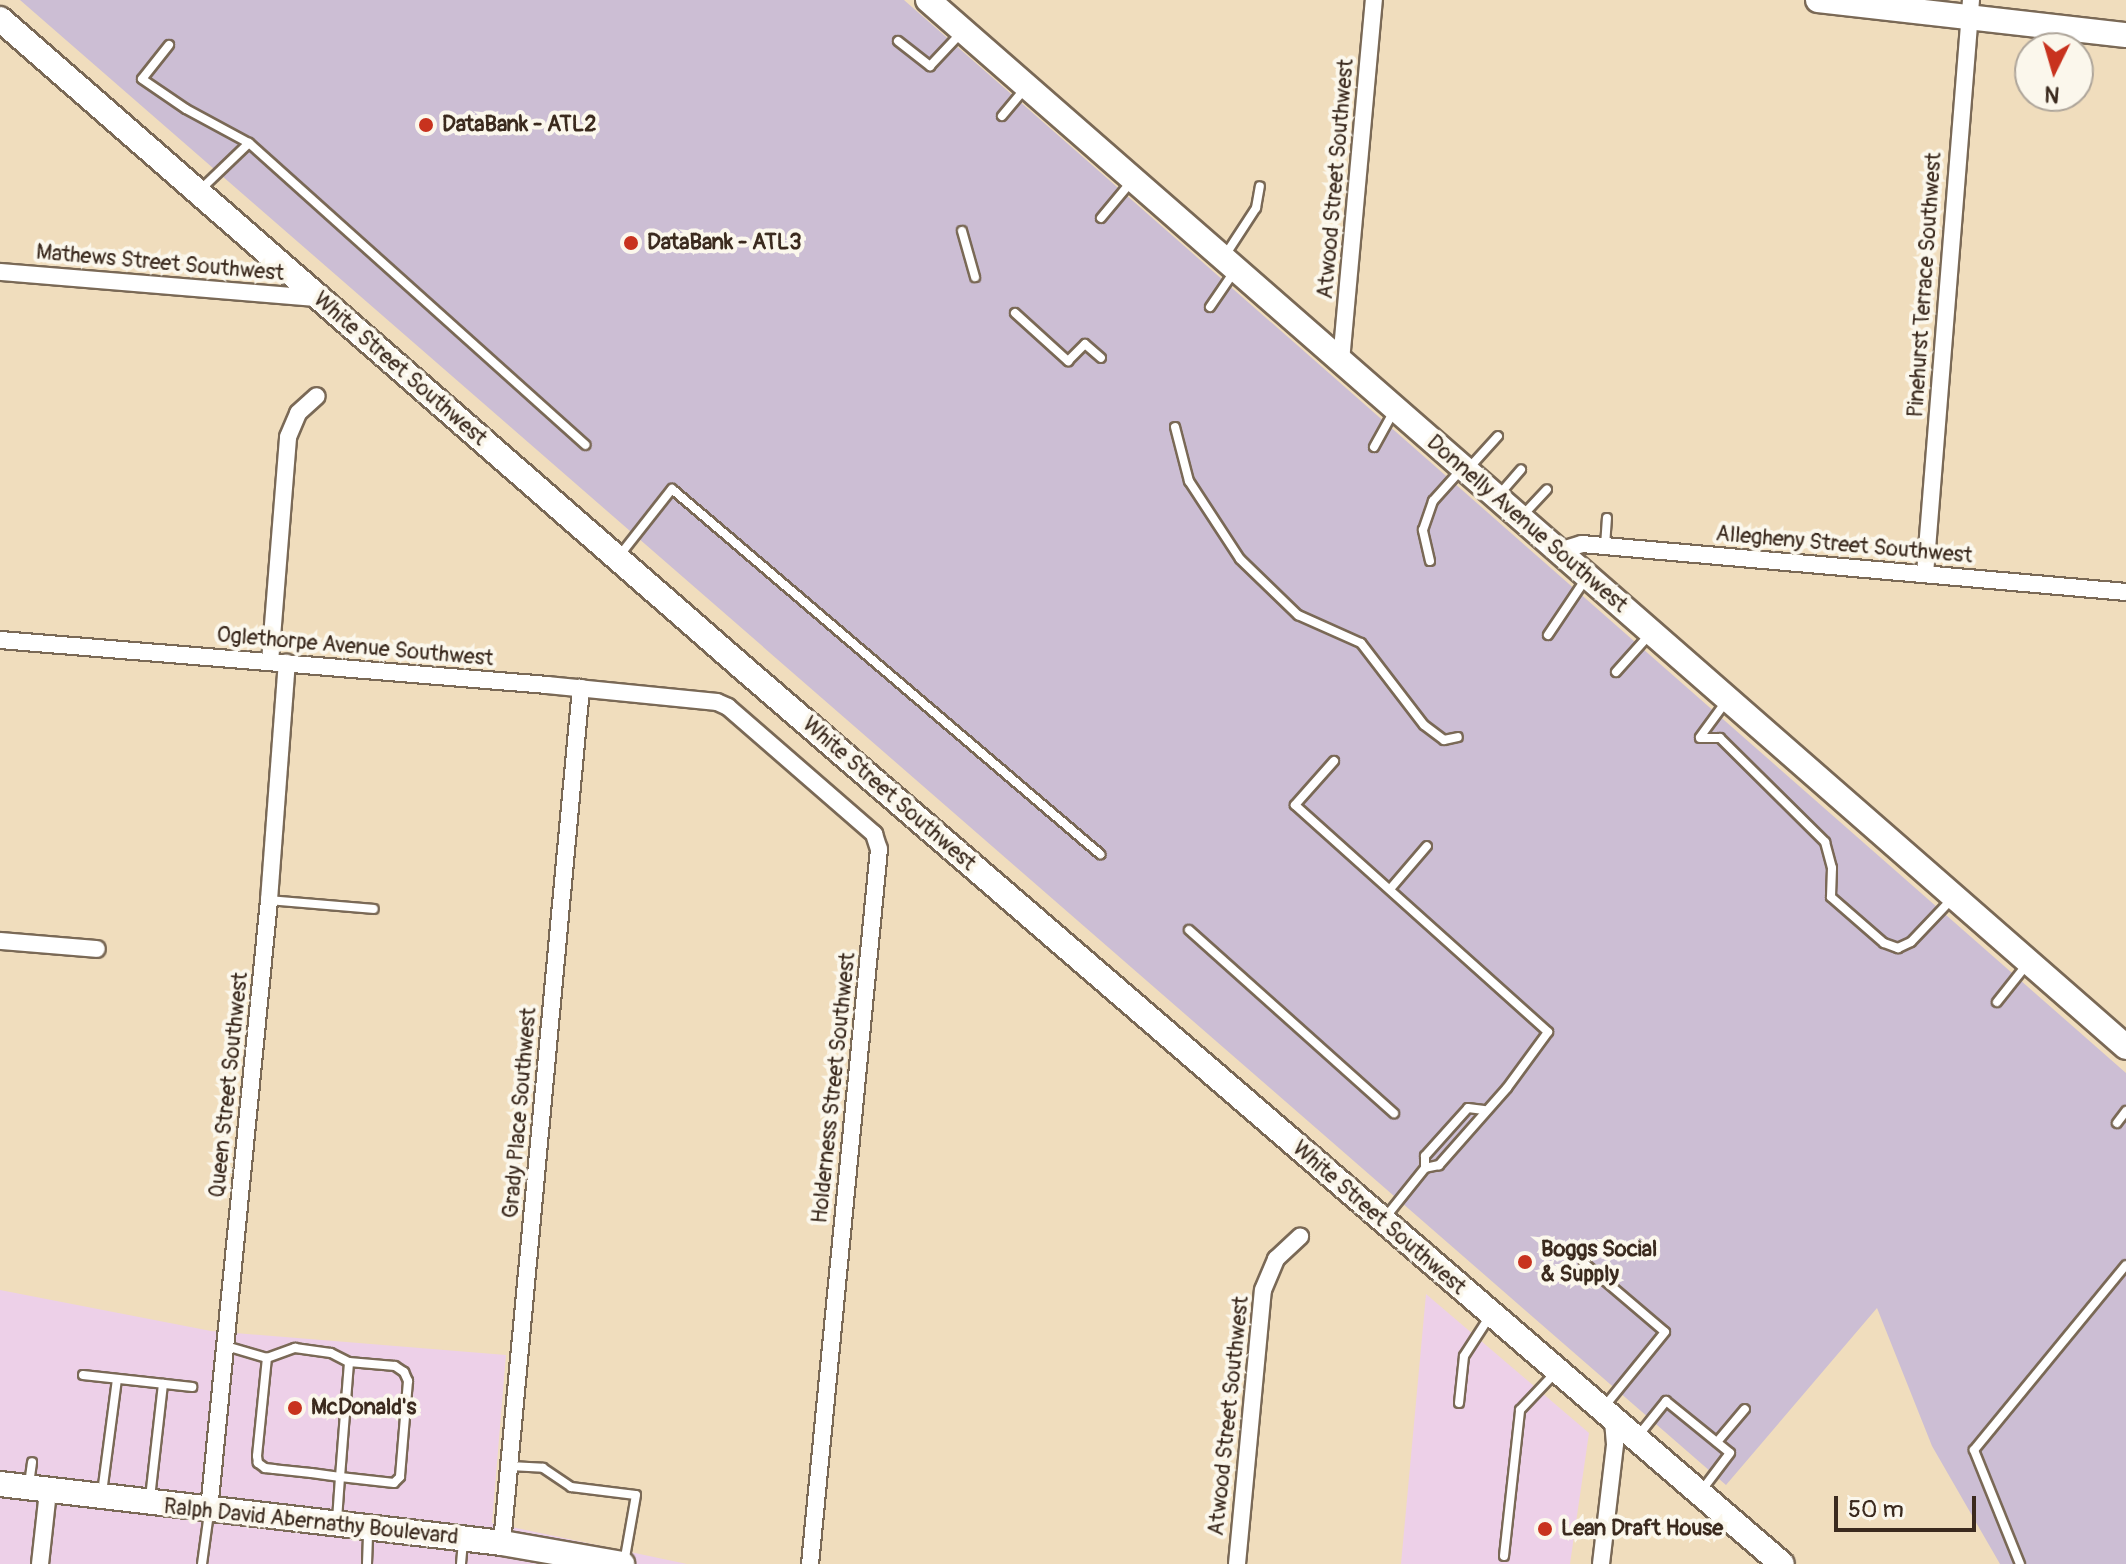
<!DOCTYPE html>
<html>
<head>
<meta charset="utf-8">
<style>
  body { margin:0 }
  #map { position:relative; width:2126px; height:1564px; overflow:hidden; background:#f0ddbd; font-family:Pangolin,sans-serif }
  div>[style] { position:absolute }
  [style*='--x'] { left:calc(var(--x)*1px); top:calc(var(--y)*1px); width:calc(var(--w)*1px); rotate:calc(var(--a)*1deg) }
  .built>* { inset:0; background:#edd0e8 }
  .industrial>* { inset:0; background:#ccbed4 }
  .roads { filter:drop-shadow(2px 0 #7a6956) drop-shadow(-2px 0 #7a6956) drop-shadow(0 2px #7a6956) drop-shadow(0 -2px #7a6956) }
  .lane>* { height:8px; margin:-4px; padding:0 4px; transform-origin:4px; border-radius:4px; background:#fff }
  .street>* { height:16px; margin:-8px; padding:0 8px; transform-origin:8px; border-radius:8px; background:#fff }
  .secondary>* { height:24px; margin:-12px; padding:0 12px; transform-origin:12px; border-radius:12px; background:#fff }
  .dots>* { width:22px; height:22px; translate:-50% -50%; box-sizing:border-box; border:4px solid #fbf7ec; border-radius:50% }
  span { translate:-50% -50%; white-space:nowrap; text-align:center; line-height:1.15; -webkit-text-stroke:8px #fbf7ec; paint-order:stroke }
  .poi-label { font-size:22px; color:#3b2a1e; font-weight:700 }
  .left { translate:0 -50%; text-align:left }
  .street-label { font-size:22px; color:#3b2a1e }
  .north { position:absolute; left:2014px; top:32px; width:80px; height:80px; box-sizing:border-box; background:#fbf7ec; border:2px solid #aea59a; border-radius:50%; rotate:185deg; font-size:22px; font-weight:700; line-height:32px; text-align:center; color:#3b2a1e }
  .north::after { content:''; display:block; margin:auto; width:28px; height:36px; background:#c8321e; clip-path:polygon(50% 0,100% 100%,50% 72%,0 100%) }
  .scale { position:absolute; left:1834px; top:1496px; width:142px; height:36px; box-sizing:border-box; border:4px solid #3b2a1e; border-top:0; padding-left:10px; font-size:24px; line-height:28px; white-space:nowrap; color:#3b2a1e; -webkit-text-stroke:6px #fbf7ec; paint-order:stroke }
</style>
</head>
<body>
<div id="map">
  <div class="built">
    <div style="clip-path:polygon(0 1290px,211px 1331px,506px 1355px,492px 1523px,687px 1564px,0 1564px)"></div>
    <div style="clip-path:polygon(1426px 1294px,1589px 1433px,1570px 1564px,1401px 1564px)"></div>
  </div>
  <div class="industrial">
    <div style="clip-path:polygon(20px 0,904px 0,2126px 1073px,2126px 1564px,2000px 1564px,1932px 1446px,1877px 1308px,1726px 1485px)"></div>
  </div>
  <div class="roads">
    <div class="lane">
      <div style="--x:898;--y:41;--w:41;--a:38"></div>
      <div style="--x:930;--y:66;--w:47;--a:-46.7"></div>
      <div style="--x:169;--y:45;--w:43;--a:128.5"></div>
      <div style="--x:142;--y:79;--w:53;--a:34.3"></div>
      <div style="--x:186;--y:109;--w:72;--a:28.4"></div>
      <div style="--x:249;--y:143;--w:452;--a:41.9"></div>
      <div style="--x:1002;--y:116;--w:35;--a:-50"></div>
      <div style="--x:201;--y:189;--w:66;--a:-43.8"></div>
      <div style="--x:1101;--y:218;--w:47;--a:-50.2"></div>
      <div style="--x:962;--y:231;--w:48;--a:74.2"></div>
      <div style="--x:1226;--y:254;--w:55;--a:-56.9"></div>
      <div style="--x:1256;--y:208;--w:22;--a:-80"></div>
      <div style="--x:1210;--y:307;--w:42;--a:-55.6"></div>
      <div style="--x:1015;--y:313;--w:72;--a:42.2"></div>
      <div style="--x:1068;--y:361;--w:24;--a:-45"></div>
      <div style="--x:1085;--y:344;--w:21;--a:41"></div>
      <div style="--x:1175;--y:427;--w:56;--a:75.5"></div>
      <div style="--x:1189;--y:481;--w:93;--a:56.8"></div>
      <div style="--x:1240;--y:559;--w:81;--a:44"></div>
      <div style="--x:1298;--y:615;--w:69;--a:24"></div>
      <div style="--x:1361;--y:643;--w:103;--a:52.5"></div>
      <div style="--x:1424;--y:725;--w:25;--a:37"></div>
      <div style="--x:1444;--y:740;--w:14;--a:-12"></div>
      <div style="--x:1374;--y:447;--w:39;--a:-61"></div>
      <div style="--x:1469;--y:468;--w:43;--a:-47.8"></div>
      <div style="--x:1498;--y:496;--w:35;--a:-49"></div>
      <div style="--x:1523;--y:515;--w:35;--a:-47"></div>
      <div style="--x:1605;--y:546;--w:28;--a:-86"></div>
      <div style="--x:620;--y:555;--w:84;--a:-51.8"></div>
      <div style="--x:672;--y:489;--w:563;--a:40.46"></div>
      <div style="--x:1430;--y:561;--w:32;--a:-103"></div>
      <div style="--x:1423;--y:530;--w:31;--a:-71"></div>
      <div style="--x:1433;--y:501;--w:40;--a:-48"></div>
      <div style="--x:1548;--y:635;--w:66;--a:-56.1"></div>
      <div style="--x:1616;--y:672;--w:52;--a:-48.1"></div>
      <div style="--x:1700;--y:737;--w:42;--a:-53.7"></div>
      <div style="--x:1700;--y:738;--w:20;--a:0"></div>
      <div style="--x:1720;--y:738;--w:148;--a:44.7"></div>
      <div style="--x:1825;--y:842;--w:27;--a:75"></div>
      <div style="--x:1832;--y:868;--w:29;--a:92"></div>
      <div style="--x:1831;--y:897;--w:70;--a:41"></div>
      <div style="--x:1884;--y:943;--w:15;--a:20"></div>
      <div style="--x:1898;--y:948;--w:14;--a:-25"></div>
      <div style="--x:1911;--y:942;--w:59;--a:-46.4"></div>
      <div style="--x:1334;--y:761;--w:59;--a:131.6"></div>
      <div style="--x:1295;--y:805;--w:340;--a:41.9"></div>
      <div style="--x:1548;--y:1032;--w:69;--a:126.2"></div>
      <div style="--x:1507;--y:1088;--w:103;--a:131.4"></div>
      <div style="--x:1439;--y:1165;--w:14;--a:168"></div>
      <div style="--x:1425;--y:1168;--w:65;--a:128.8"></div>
      <div style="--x:1391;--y:888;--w:55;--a:-49.4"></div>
      <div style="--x:269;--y:900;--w:105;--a:4.9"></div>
      <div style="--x:1189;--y:930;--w:275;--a:41.8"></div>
      <div style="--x:1997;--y:1002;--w:50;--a:-51.5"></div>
      <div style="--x:2117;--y:1123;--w:15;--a:-53"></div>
      <div style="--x:1425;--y:1168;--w:12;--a:-90"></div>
      <div style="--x:1425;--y:1156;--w:64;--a:-48.1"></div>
      <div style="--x:1468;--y:1108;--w:16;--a:7"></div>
      <div style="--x:1584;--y:1263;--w:106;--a:40.4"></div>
      <div style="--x:1665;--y:1332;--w:97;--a:129.1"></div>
      <div style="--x:226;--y:1346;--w:43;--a:16.3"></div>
      <div style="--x:83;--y:1375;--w:110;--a:6.3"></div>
      <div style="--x:1459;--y:1403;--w:47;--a:-83.9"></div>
      <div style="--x:1464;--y:1356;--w:48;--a:-57"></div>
      <div style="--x:1638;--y:1436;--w:45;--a:-51.3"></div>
      <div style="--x:1666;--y:1401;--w:82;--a:39.1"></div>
      <div style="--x:1730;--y:1453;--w:46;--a:127.1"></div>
      <div style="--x:1717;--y:1442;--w:43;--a:-49.7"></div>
      <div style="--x:510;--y:1466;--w:33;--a:3"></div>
      <div style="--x:543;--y:1468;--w:34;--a:34"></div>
      <div style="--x:571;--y:1487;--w:65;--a:7"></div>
      <div style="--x:636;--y:1495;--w:69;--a:100"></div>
      <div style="--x:29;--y:1484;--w:22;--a:-82"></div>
      <div style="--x:102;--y:1493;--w:115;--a:-82.5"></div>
      <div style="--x:150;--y:1498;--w:115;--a:-83.5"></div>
      <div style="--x:337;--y:1520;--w:43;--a:-86"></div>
      <div style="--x:340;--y:1477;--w:115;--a:-85.5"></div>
      <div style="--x:349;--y:1362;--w:46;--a:5"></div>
      <div style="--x:395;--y:1366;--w:11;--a:34"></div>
      <div style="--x:404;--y:1372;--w:10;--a:66"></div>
      <div style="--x:408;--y:1381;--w:96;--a:94.8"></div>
      <div style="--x:400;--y:1477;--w:8;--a:135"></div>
      <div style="--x:394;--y:1483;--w:54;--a:-173.7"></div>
      <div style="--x:340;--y:1477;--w:29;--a:-172"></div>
      <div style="--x:311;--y:1473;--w:37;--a:-174"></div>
      <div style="--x:274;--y:1469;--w:9;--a:-174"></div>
      <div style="--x:265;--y:1468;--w:9;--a:-144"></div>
      <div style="--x:258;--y:1463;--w:7;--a:-98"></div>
      <div style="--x:257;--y:1456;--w:99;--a:-84.2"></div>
      <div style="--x:267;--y:1358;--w:30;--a:-20"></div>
      <div style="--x:295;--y:1348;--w:36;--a:8"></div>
      <div style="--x:331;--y:1353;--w:20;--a:27"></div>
      <div style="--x:1504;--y:1556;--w:147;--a:-83.7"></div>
      <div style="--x:1520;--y:1410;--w:52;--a:-46.5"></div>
      <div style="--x:202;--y:1564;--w:51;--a:-82.2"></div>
      <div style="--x:367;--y:1564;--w:35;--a:-88"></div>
      <div style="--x:461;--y:1564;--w:23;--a:-85"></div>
      <div style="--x:2020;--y:1564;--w:123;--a:-112"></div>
      <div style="--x:1974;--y:1450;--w:239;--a:-50.6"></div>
    </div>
    <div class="street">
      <div style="--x:0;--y:272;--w:318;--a:4.7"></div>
      <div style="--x:1341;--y:361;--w:363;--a:-84.8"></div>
      <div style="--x:1559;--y:551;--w:24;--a:-17"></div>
      <div style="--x:1582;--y:544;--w:546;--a:5.04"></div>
      <div style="--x:1925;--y:574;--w:576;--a:-85.42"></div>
      <div style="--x:0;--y:640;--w:549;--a:4.7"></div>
      <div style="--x:547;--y:685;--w:171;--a:5.7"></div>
      <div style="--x:717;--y:702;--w:12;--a:24"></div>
      <div style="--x:728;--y:707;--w:194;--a:41"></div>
      <div style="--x:874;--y:834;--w:16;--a:72"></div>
      <div style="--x:879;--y:849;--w:718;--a:95.51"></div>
      <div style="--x:270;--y:662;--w:226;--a:-85.4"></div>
      <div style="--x:288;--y:437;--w:26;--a:-67"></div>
      <div style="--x:298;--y:413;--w:25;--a:-42"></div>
      <div style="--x:0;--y:941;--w:97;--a:4.7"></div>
      <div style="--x:209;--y:1510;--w:613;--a:-84.38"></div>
      <div style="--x:269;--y:900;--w:238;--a:-85.7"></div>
      <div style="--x:502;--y:1543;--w:859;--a:-84.72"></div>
      <div style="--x:40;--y:1564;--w:73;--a:-83.7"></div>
      <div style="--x:1237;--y:1564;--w:275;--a:-84.6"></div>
      <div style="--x:1263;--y:1290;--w:34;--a:-67"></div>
      <div style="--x:1276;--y:1259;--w:33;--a:-43"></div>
      <div style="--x:1601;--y:1564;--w:121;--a:-83.3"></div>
      <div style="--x:1615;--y:1444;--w:23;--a:-95"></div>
    </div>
    <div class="secondary">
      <div style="--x:928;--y:0;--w:1591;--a:41.15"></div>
      <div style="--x:1818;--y:0;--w:310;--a:6.5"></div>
      <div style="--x:0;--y:19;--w:985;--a:41.13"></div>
      <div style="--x:742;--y:667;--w:1373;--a:40.78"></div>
      <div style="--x:0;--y:1484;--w:505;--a:6.7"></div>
      <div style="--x:502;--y:1543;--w:122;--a:9.9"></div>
    </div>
  </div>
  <div class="dots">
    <div style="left:426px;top:125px;background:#c8321e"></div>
    <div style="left:631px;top:243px;background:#c8321e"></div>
    <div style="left:1525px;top:1262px;background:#c8321e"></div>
    <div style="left:295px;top:1408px;background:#c8321e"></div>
    <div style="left:1545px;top:1529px;background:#c8321e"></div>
  </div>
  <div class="poi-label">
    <span class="left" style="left:442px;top:125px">DataBank - ATL2</span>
    <span class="left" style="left:647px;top:243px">DataBank - ATL3</span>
    <span class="left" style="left:1541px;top:1262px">Boggs Social<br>&amp; Supply</span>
    <span class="left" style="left:311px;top:1408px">McDonald's</span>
    <span class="left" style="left:1561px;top:1529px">Lean Draft House</span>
  </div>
  <div class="street-label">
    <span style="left:1336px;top:179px;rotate:-85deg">Atwood Street Southwest</span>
    <span style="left:160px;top:263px;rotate:5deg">Mathews Street Southwest</span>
    <span style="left:1925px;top:285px;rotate:-86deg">Pinehurst Terrace Southwest</span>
    <span style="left:400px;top:369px;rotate:41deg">White Street Southwest</span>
    <span style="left:1527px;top:524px;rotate:41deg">Donnelly Avenue Southwest</span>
    <span style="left:1844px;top:545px;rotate:5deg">Allegheny Street Southwest</span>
    <span style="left:355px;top:647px;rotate:5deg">Oglethorpe Avenue Southwest</span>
    <span style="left:889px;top:794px;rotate:41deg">White Street Southwest</span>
    <span style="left:229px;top:1085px;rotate:-84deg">Queen Street Southwest</span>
    <span style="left:834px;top:1088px;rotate:-84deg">Holderness Street Southwest</span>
    <span style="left:520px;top:1113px;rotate:-85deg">Grady Place Southwest</span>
    <span style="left:1379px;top:1218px;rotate:41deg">White Street Southwest</span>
    <span style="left:1229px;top:1416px;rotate:-84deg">Atwood Street Southwest</span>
    <span style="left:311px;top:1522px;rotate:6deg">Ralph David Abernathy Boulevard</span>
  </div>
  <div class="north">N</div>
  <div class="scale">50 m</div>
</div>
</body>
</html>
